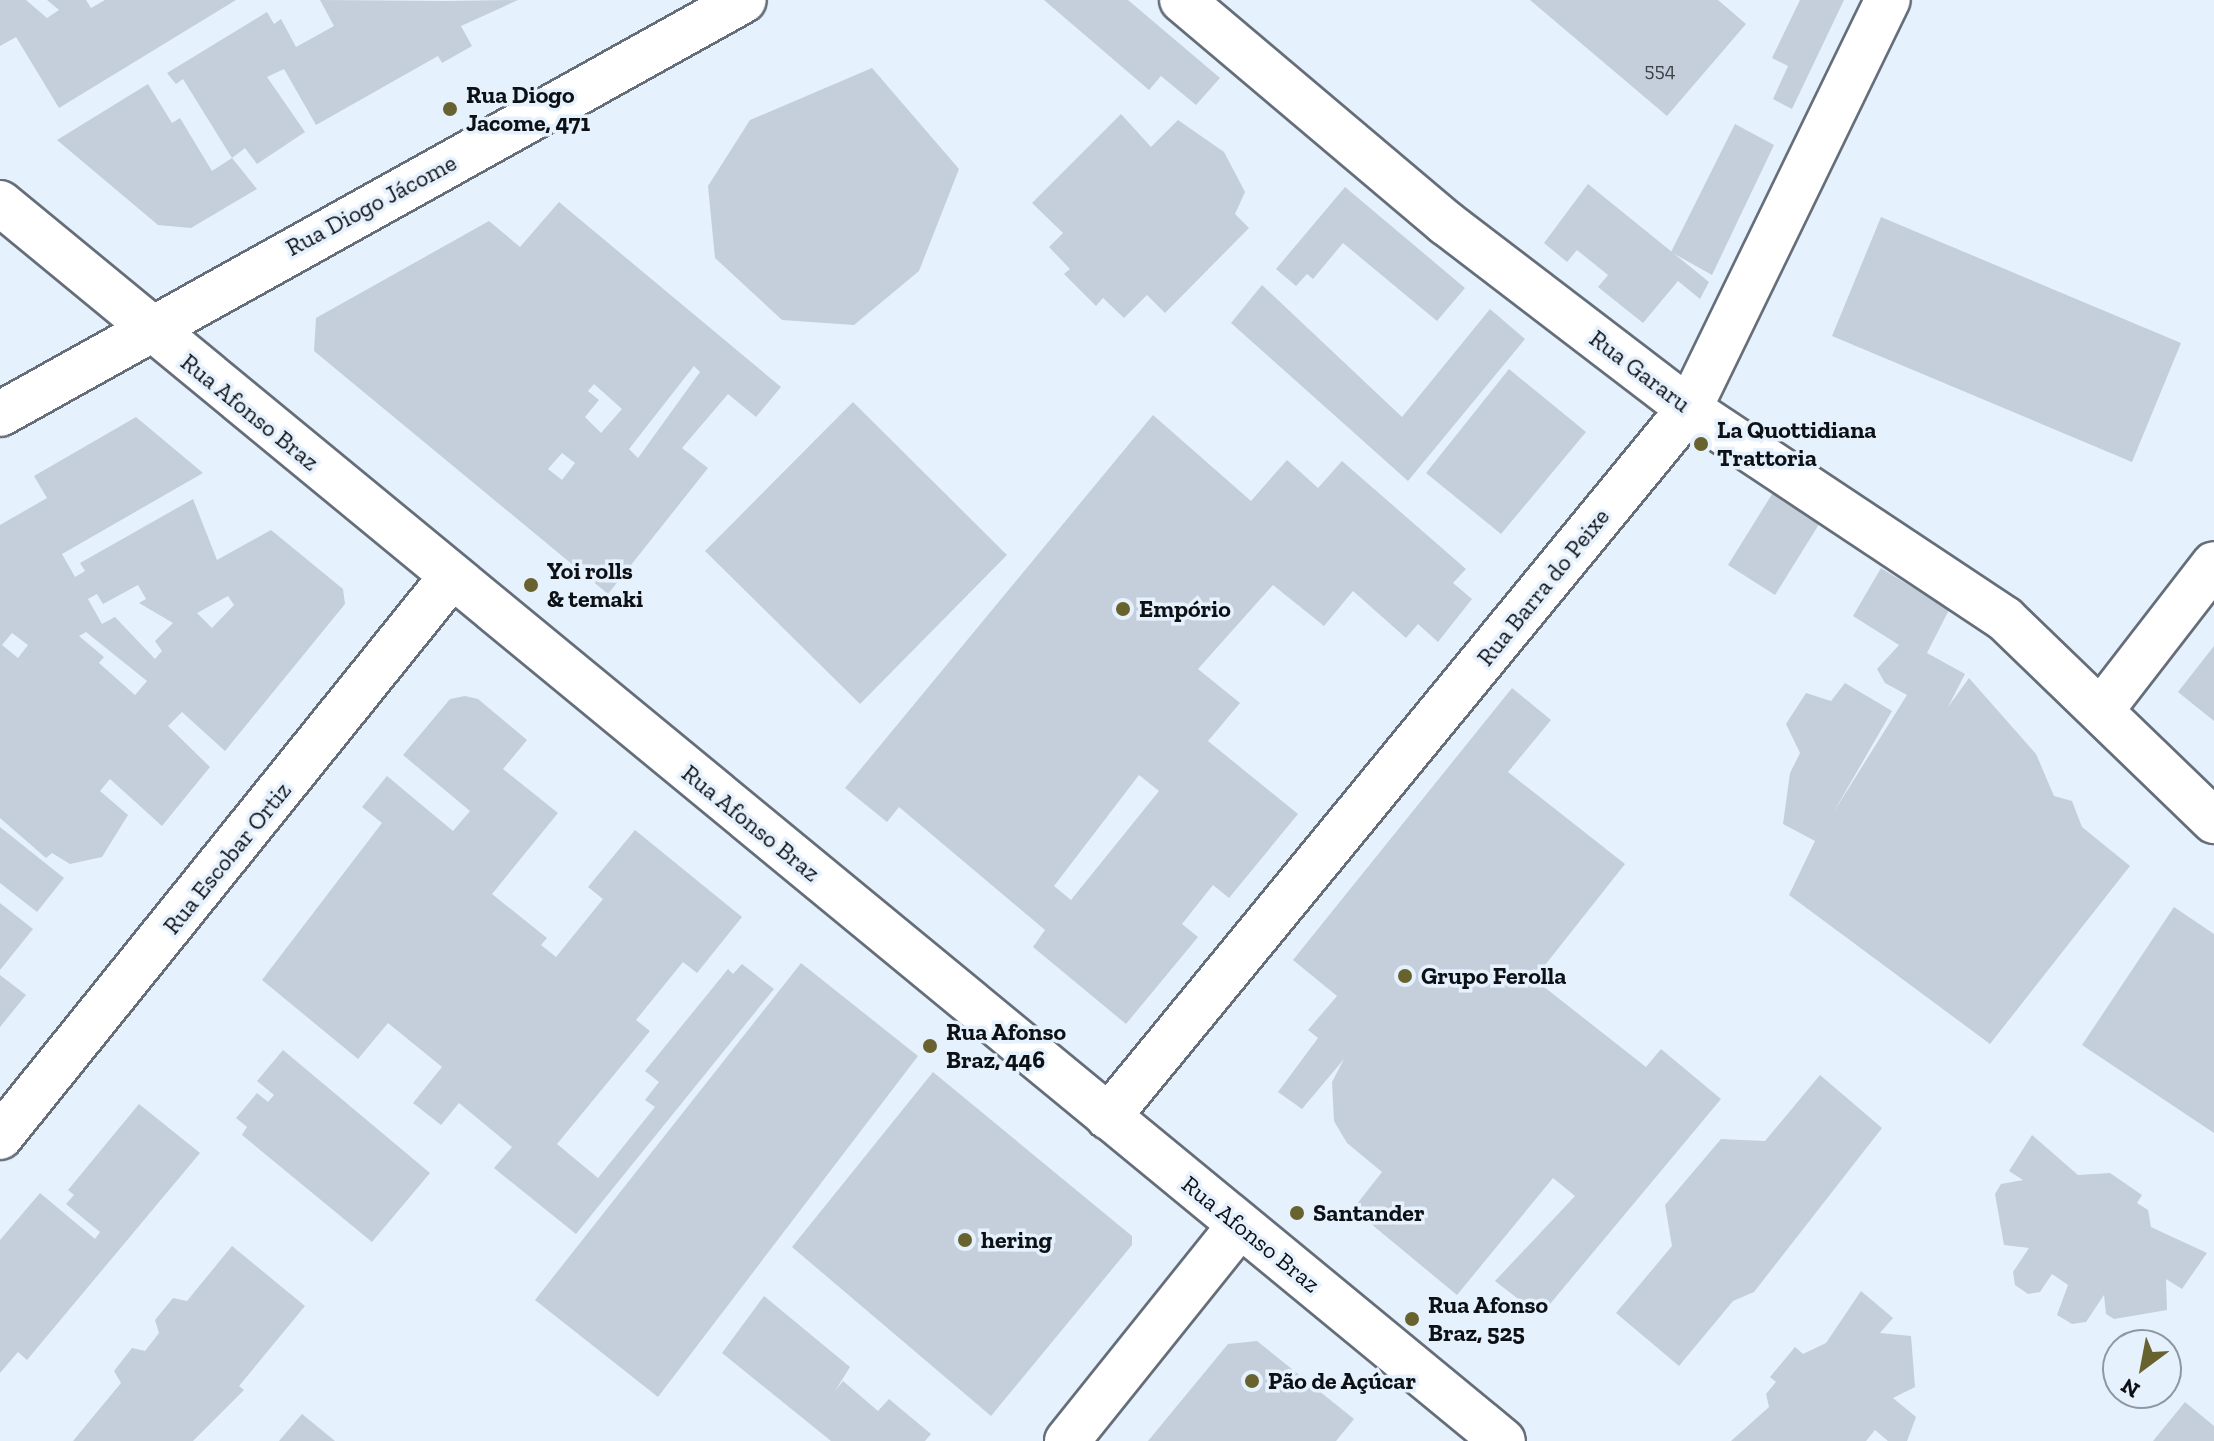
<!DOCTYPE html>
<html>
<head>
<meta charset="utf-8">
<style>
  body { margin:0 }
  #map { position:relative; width:2214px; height:1441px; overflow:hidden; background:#e6f1fe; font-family:"Zilla Slab",serif }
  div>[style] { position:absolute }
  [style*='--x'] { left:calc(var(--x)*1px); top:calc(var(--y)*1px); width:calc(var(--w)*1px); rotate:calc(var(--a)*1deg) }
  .building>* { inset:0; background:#c4cfdb }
  .roads { filter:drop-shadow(2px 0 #656e79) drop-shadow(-2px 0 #656e79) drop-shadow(0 2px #656e79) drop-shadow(0 -2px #656e79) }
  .minor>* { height:44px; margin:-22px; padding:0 22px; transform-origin:22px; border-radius:22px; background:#fff }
  .tertiary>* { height:44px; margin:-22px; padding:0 22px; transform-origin:22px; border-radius:22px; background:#fff }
  .dots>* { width:22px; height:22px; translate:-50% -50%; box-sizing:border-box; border:4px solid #e6f1fe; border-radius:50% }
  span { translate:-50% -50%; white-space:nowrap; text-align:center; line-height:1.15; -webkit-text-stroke:7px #e6f1fe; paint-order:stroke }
  .number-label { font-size:20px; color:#3b4046 }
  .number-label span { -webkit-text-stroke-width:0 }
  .poi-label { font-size:24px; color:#0d1014; font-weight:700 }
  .left { translate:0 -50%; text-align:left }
  .street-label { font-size:24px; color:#0d1014 }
  .north { position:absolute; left:2102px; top:1329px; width:80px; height:80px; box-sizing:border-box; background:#e6f1fe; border:2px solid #8f97a0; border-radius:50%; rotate:212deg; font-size:22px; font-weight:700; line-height:32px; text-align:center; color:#0d1014 }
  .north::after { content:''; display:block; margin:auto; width:28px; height:36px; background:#68622f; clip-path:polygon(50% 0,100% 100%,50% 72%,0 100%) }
</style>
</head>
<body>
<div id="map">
  <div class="building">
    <div style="clip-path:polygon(0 0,26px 0,47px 18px,59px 10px,47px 0,86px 0,91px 8px,105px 0,236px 0,59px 108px,16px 37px,0 46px)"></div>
    <div style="clip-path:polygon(320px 0,447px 1px,518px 0,461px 26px,472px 46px,442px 63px,438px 56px,316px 125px,284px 69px,267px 77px,305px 132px,257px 164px,245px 148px,232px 158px,183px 79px,176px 84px,167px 73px,267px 12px,274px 24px,281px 19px,296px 47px,334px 26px)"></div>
    <div style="clip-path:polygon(1044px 0,1128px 0,1220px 78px,1196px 105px,1161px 76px,1149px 90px)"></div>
    <div style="clip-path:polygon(1530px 0,1718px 0,1746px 24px,1667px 116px)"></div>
    <div style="clip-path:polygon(1800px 0,1844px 0,1792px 109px,1773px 99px,1788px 66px,1772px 58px)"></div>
    <div style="clip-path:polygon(872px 68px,959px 169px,919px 271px,854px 325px,782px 320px,715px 258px,708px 186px,750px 120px)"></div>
    <div style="clip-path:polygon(148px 84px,172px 123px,180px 118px,212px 171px,232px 158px,257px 189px,191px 228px,158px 225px,57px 140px)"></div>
    <div style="clip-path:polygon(1121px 114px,1151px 147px,1178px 120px,1224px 152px,1245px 192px,1235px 214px,1249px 228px,1165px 313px,1147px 295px,1124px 318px,1103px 298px,1096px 306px,1064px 274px,1070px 269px,1049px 247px,1063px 233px,1032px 203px)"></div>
    <div style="clip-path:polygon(1735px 124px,1774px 145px,1712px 275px,1671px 252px)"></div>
    <div style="clip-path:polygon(1588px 184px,1709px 282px,1700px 299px,1678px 281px,1643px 323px,1598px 287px,1608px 275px,1577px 250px,1567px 262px,1544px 243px)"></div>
    <div style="clip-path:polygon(1345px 187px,1465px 288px,1437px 321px,1343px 243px,1313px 279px,1307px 274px,1296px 286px,1276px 269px)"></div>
    <div style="clip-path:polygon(evenodd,559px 202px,781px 387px,756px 417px,728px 394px,682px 448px,708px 468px,608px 594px,314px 351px,316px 318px,489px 221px,520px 247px,559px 202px,694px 366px,700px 372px,638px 458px,629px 449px,694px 366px,559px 202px,594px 384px,622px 409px,601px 433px,585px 417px,599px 400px,588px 391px,594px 384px,559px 202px,562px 453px,575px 463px,562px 480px,548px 469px,562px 453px)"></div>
    <div style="clip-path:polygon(1881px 217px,2181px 343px,2132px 462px,1832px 336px)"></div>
    <div style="clip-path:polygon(1262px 285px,1402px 417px,1490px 309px,1525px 339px,1408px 481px,1231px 323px)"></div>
    <div style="clip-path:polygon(1509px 369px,1586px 432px,1501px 534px,1426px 473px)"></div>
    <div style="clip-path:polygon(853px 402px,1007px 555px,860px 704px,705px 551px)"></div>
    <div style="clip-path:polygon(evenodd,1153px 415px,1251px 501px,1287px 460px,1318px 488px,1342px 461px,1466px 569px,1453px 583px,1472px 599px,1438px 642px,1418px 624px,1406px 638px,1353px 591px,1324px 626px,1273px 585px,1198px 669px,1240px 703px,1208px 741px,1298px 814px,1229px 898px,1213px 885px,1182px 924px,1198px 937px,1126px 1024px,1033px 947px,1045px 930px,899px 807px,887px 822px,845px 788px,1153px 415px,1139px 775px,1159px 791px,1071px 900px,1054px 886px,1139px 775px)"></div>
    <div style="clip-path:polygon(evenodd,136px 417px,203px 473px,62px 554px,75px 577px,85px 571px,80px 563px,193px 499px,217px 560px,271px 530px,343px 589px,345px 604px,225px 751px,182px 712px,168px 726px,210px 767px,162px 826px,110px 779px,100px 791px,128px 815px,102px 857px,70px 864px,52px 853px,46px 858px,0 818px,0 525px,47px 498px,34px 476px,136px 417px,138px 585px,146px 599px,139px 603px,173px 623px,155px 641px,162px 651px,155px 659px,115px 617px,102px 624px,88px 599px,97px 594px,103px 604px,138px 585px,136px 417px,228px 596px,234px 605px,212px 628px,197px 613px,228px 596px,136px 417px,86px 632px,147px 681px,135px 695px,99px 663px,104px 657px,79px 636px,86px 632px,136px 417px,12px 633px,28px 645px,18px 658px,2px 645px,12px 633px)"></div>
    <div style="clip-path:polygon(1774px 491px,1821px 521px,1775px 595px,1728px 565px)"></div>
    <div style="clip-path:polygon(1881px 568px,1949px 610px,1927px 653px,1965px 674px,1948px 707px,1969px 678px,2036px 754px,2054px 796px,2072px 801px,2082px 827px,2130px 866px,1990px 1044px,1789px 895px,1815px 841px,1783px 824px,1790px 773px,1800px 753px,1786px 724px,1806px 693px,1831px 701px,1845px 683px,1892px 711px,1833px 813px,1907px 695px,1885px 683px,1877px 669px,1899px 645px,1853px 616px)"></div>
    <div style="clip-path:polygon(2214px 646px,2214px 721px,2178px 692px)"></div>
    <div style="clip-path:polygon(1512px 688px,1551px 720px,1508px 772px,1625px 864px,1534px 979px,1646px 1067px,1661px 1049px,1721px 1099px,1540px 1316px,1495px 1281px,1575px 1196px,1553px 1178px,1457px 1295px,1353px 1209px,1382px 1172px,1347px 1143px,1334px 1121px,1332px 1082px,1344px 1059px,1302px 1109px,1278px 1092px,1318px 1038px,1308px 1030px,1337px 996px,1293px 960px)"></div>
    <div style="clip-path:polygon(465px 696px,478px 699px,527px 740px,503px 769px,558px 813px,492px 894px,547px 938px,541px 945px,556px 957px,603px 899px,588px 887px,635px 830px,742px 917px,697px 973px,683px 962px,636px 1020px,650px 1031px,557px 1144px,598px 1178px,655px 1107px,645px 1100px,659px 1082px,645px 1071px,728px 969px,733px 974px,742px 964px,774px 989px,576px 1234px,494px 1168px,512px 1147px,459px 1103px,441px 1125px,413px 1103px,442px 1067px,388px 1023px,358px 1059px,262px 980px,382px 823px,362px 807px,387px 776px,453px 831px,470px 811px,403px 755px,450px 699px)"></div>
    <div style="clip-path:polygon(0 827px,64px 878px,37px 912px,0 883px)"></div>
    <div style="clip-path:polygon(0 903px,33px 929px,0 970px)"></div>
    <div style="clip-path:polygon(2174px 907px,2214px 934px,2214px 1133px,2082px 1045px)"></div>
    <div style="clip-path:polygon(801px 963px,918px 1056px,658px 1397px,535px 1300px)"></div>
    <div style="clip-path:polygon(0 975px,26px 995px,0 1027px)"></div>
    <div style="clip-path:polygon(283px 1050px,430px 1173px,372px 1242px,242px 1135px,247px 1127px,236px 1118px,257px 1093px,268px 1102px,274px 1095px,257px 1081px)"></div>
    <div style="clip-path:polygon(933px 1072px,1132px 1236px,1132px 1245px,991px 1416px,792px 1247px)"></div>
    <div style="clip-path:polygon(1820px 1075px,1882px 1128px,1754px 1292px,1733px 1301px,1679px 1366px,1616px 1313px,1672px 1246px,1665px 1205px,1721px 1139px,1765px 1141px)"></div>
    <div style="clip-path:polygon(139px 1104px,200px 1153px,27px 1360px,18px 1352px,0 1373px,0 1240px,40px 1193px,95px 1239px,100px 1232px,66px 1204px,74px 1195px,68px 1190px)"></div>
    <div style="clip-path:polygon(2032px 1135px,2078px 1175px,2110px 1173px,2142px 1195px,2137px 1203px,2148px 1210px,2151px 1227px,2207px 1253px,2182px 1289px,2166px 1279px,2167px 1310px,2114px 1319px,2106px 1314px,2104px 1295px,2086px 1322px,2072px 1324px,2057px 1315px,2068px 1285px,2052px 1274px,2040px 1292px,2028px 1294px,2015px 1285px,2013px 1272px,2029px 1248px,2004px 1245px,1995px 1194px,2001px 1184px,2023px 1180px,2009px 1171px)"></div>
    <div style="clip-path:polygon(232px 1246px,305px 1306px,239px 1386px,244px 1390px,193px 1441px,73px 1441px,121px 1383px,114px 1371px,132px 1348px,145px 1351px,159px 1333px,155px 1320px,173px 1298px,187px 1301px)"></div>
    <div style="clip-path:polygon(1861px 1291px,1893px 1318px,1880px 1333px,1911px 1336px,1915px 1387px,1893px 1398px,1916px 1417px,1907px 1441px,1888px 1441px,1875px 1430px,1866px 1441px,1731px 1441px,1769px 1407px,1766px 1394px,1776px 1382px,1770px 1377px,1795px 1347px,1803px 1354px,1826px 1343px)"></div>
    <div style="clip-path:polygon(764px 1296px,850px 1367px,835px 1391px,843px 1381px,878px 1411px,889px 1399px,931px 1434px,925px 1441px,831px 1441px,722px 1353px)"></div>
    <div style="clip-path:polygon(1257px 1341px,1354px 1419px,1336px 1441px,1148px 1441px,1228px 1344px)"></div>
    <div style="clip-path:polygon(2185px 1402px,2214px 1426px,2214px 1441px,2153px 1441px)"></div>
    <div style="clip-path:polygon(302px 1414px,335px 1441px,279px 1441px)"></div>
  </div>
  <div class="roads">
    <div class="minor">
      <div style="--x:1182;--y:0;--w:346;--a:40.2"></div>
      <div style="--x:1446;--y:223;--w:306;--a:37.4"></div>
      <div style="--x:1689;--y:409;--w:379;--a:33.6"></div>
      <div style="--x:2005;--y:619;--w:291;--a:44"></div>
      <div style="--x:0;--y:414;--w:851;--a:-29.09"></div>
      <div style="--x:2102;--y:709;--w:183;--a:-52.3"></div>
      <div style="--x:1108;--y:1117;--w:916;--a:-50.63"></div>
      <div style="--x:1689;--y:409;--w:455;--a:-64.1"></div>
      <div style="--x:0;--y:1137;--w:719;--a:-51.15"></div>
      <div style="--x:1067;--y:1441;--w:277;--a:-51.3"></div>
    </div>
    <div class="tertiary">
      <div style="--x:0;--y:203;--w:1947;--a:39.48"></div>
    </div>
  </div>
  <div class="dots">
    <div style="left:450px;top:109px;background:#68622f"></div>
    <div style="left:1701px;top:444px;background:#68622f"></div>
    <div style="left:531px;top:585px;background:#68622f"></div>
    <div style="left:1123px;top:609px;background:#68622f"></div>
    <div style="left:1405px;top:976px;background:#68622f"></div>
    <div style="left:930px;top:1046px;background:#68622f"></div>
    <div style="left:1297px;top:1213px;background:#68622f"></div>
    <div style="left:965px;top:1240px;background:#68622f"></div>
    <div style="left:1412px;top:1319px;background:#68622f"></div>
    <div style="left:1252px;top:1381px;background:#68622f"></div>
  </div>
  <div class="number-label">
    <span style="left:1660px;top:70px">554</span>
  </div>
  <div class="poi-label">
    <span class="left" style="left:466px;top:109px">Rua Diogo<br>Jacome, 471</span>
    <span class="left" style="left:1717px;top:444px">La Quottidiana<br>Trattoria</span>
    <span class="left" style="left:547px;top:585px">Yoi rolls<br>&amp; temaki</span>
    <span class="left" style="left:1139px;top:609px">Empório</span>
    <span class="left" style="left:1421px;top:976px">Grupo Ferolla</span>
    <span class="left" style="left:946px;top:1046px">Rua Afonso<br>Braz, 446</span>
    <span class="left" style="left:1313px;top:1213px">Santander</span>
    <span class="left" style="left:981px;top:1240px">hering</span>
    <span class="left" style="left:1428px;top:1319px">Rua Afonso<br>Braz, 525</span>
    <span class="left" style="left:1268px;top:1381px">Pão de Açúcar</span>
  </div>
  <div class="street-label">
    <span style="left:371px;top:205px;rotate:-28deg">Rua Diogo Jácome</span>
    <span style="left:1640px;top:371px;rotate:37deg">Rua Gararu</span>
    <span style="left:250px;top:412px;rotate:39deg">Rua Afonso Braz</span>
    <span style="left:1543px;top:587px;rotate:-51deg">Rua Barra do Peixe</span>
    <span style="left:751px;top:823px;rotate:39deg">Rua Afonso Braz</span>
    <span style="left:227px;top:858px;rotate:-51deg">Rua Escobar Ortiz</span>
    <span style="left:1251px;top:1234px;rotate:39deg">Rua Afonso Braz</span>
  </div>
  <div class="north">N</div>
</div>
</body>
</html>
